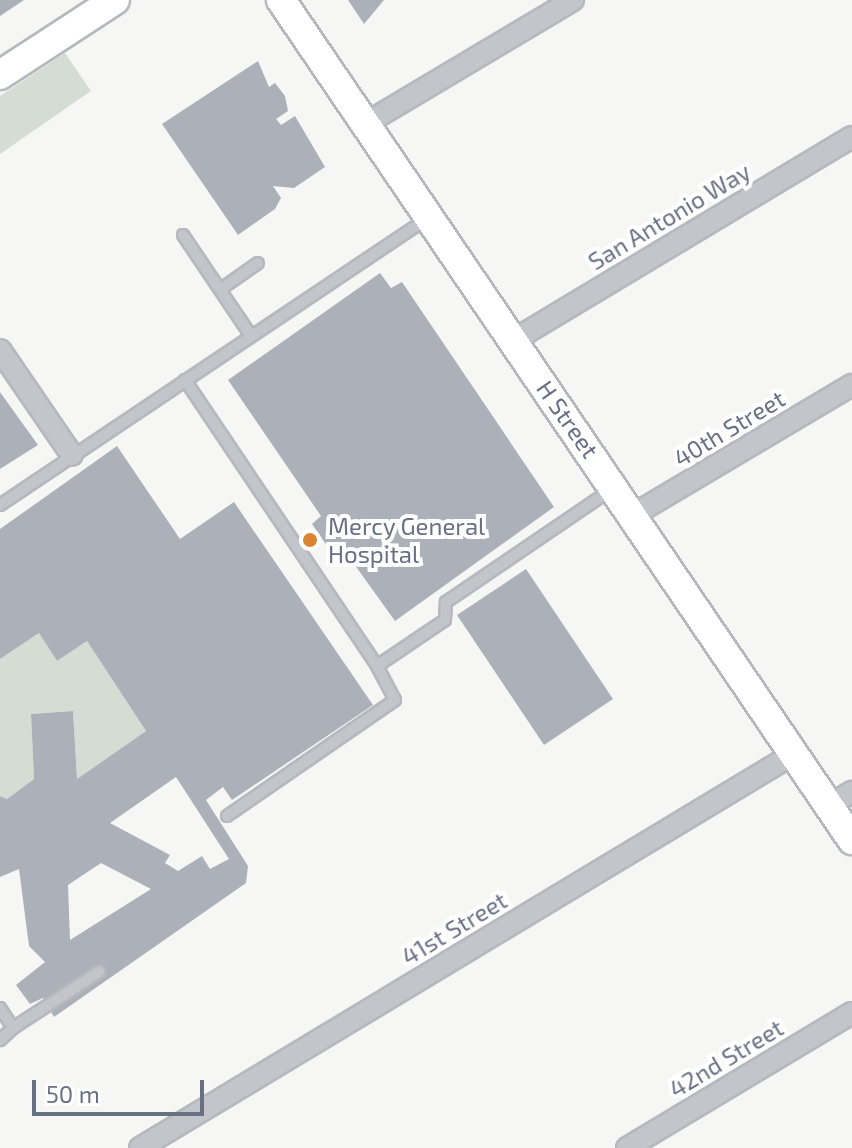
<!DOCTYPE html>
<html>
<head>
<meta charset="utf-8">
<style>
  body { margin:0 }
  #map { position:relative; width:852px; height:1148px; overflow:hidden; background:#f6f7f4; font-family:"Exo 2",sans-serif }
  div>[style] { position:absolute }
  [style*='--x'] { left:calc(var(--x)*1px); top:calc(var(--y)*1px); width:calc(var(--w)*1px); rotate:calc(var(--a)*1deg) }
  .green>* { inset:0; background:#d5dcd4 }
  .building>* { inset:0; background:#acb0b9 }
  .roads { filter:drop-shadow(2px 0 #b6b8be) drop-shadow(-2px 0 #b6b8be) drop-shadow(0 2px #b6b8be) drop-shadow(0 -2px #b6b8be) }
  .lane>* { height:10px; margin:-5px; padding:0 5px; transform-origin:5px; border-radius:5px; background:#c3c5ca }
  .street>* { height:20px; margin:-10px; padding:0 10px; transform-origin:10px; border-radius:10px; background:#c3c5ca }
  .secondary>* { height:28px; margin:-14px; padding:0 14px; transform-origin:14px; border-radius:14px; background:#fff }
  .dots>* { width:22px; height:22px; translate:-50% -50%; box-sizing:border-box; border:4px solid #fff; border-radius:50% }
  span { translate:-50% -50%; white-space:nowrap; text-align:center; line-height:1.15; -webkit-text-stroke:8px #fff; paint-order:stroke }
  .street-label { font-size:24px; color:#687084 }
  .poi-label { font-size:24px; color:#687084 }
  .left { translate:0 -50%; text-align:left }
  .scale { position:absolute; left:32px; top:1080px; width:172px; height:36px; box-sizing:border-box; border:4px solid #687084; border-top:0; padding-left:10px; font-size:24px; line-height:28px; white-space:nowrap; color:#687084; -webkit-text-stroke:6px #fff; paint-order:stroke }
</style>
</head>
<body>
<div id="map">
  <div class="green">
    <div style="clip-path:polygon(65px 53px,91px 91px,0 154px,0 96px)"></div>
    <div style="clip-path:polygon(39px 633px,57px 661px,87px 641px,146px 731px,77px 779px,73px 711px,31px 714px,34px 779px,7px 799px,0 796px,0 659px)"></div>
  </div>
  <div class="building">
    <div style="clip-path:polygon(0 0,24px 0,0 16px)"></div>
    <div style="clip-path:polygon(348px 0,384px 0,364px 24px)"></div>
    <div style="clip-path:polygon(258px 61px,269px 87px,275px 83px,285px 96px,288px 111px,276px 119px,281px 125px,295px 116px,325px 167px,294px 188px,273px 186px,281px 198px,275px 209px,238px 235px,162px 124px)"></div>
    <div style="clip-path:polygon(380px 273px,391px 288px,402px 282px,554px 507px,395px 621px,344px 550px,334px 556px,312px 524px,321px 516px,228px 380px)"></div>
    <div style="clip-path:polygon(0 392px,38px 445px,0 469px)"></div>
    <div style="clip-path:polygon(evenodd,117px 446px,180px 539px,234px 502px,373px 705px,232px 800px,223px 787px,206px 800px,248px 866px,246px 883px,54px 1017px,43px 998px,30px 1004px,16px 985px,45px 962px,29px 946px,19px 869px,0 877px,0 796px,7px 799px,34px 779px,31px 714px,73px 711px,77px 779px,146px 731px,87px 641px,57px 661px,39px 633px,0 659px,0 529px,117px 446px,176px 777px,229px 859px,210px 869px,202px 856px,178px 871px,165px 863px,170px 855px,110px 823px,176px 777px,117px 446px,101px 863px,151px 889px,70px 940px,68px 885px,101px 863px)"></div>
    <div style="clip-path:polygon(526px 569px,613px 699px,544px 745px,457px 615px)"></div>
  </div>
  <div class="roads">
    <div class="lane">
      <div style="--x:183;--y:235;--w:122;--a:56"></div>
      <div style="--x:221;--y:289;--w:45;--a:-35.1"></div>
      <div style="--x:185;--y:380;--w:344;--a:56.1"></div>
      <div style="--x:377;--y:666;--w:82;--a:-34.1"></div>
      <div style="--x:445;--y:620;--w:18;--a:-87"></div>
      <div style="--x:446;--y:602;--w:201;--a:-34.2"></div>
      <div style="--x:0;--y:505;--w:515;--a:-33.84"></div>
      <div style="--x:227;--y:816;--w:204;--a:-34.6"></div>
      <div style="--x:395;--y:700;--w:38;--a:-118"></div>
      <div style="--x:0;--y:1008;--w:24;--a:57"></div>
      <div style="--x:13;--y:1028;--w:18;--a:137"></div>
      <div style="--x:13;--y:1028;--w:103;--a:-33.1"></div>
    </div>
    <div class="street">
      <div style="--x:365;--y:124;--w:242;--a:-30.8"></div>
      <div style="--x:514;--y:340;--w:394;--a:-31"></div>
      <div style="--x:0;--y:350;--w:127;--a:55.6"></div>
      <div style="--x:633;--y:515;--w:255;--a:-30.7"></div>
      <div style="--x:830;--y:805;--w:26;--a:-31"></div>
      <div style="--x:140;--y:1148;--w:765;--a:-31.09"></div>
      <div style="--x:627;--y:1148;--w:262;--a:-31"></div>
    </div>
    <div class="secondary">
      <div style="--x:281;--y:0;--w:1016;--a:55.79"></div>
      <div style="--x:0;--y:75;--w:137;--a:-33.1"></div>
    </div>
  </div>
  <div class="dots">
    <div style="left:310px;top:540px;background:#da8532"></div>
  </div>
  <div class="street-label">
    <span style="left:669px;top:216px;rotate:-31deg">San Antonio Way</span>
    <span style="left:568px;top:419px;rotate:55deg">H Street</span>
    <span style="left:729px;top:428px;rotate:-31deg">40th Street</span>
    <span style="left:454px;top:928px;rotate:-31deg">41st Street</span>
    <span style="left:726px;top:1058px;rotate:-31deg">42nd Street</span>
  </div>
  <div class="poi-label">
    <span class="left" style="left:328px;top:540px">Mercy General<br>Hospital</span>
  </div>
  <div class="scale">50 m</div>
</div>
</body>
</html>
